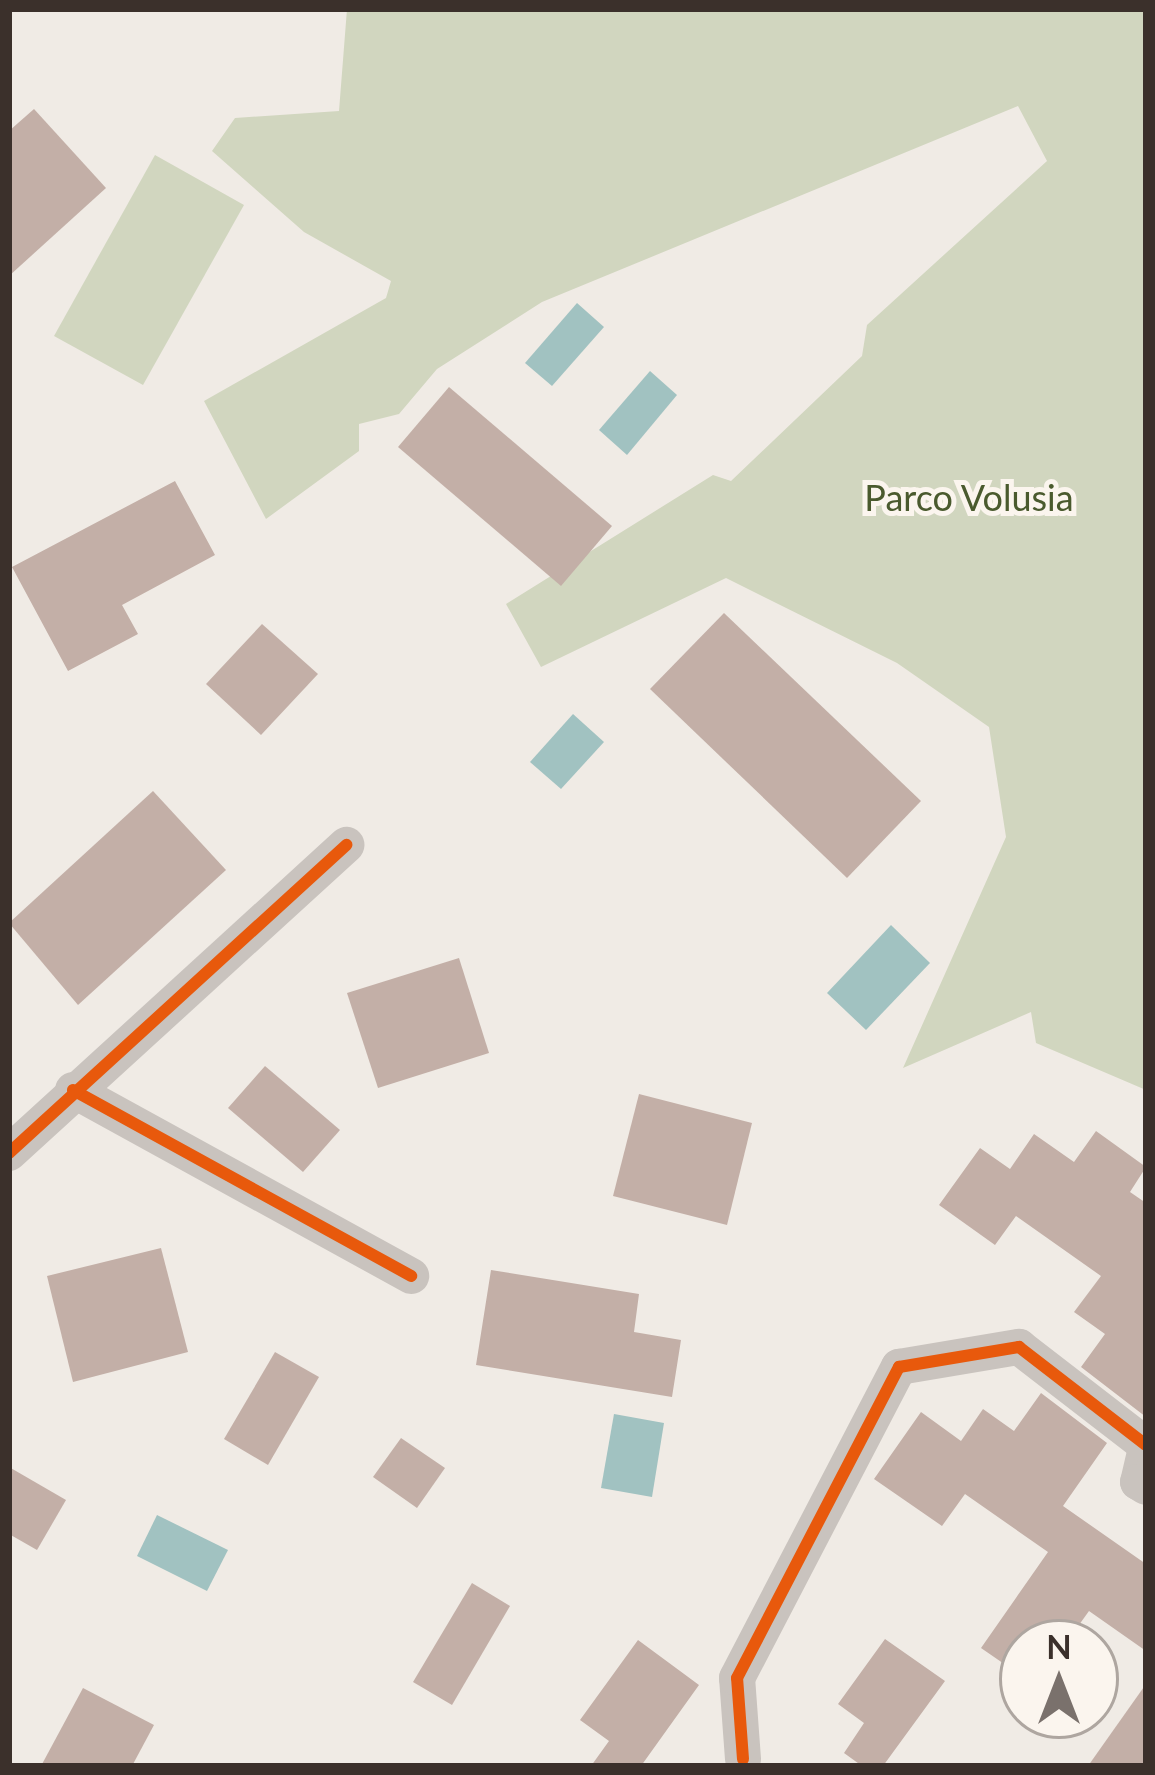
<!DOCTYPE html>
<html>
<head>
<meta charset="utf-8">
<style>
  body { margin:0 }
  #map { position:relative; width:1155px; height:1775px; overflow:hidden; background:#f0ebe5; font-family:Lato,sans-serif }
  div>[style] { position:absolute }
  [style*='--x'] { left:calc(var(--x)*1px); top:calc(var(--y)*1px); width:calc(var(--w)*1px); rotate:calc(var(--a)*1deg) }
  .green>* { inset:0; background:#d1d6bf }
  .water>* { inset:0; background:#a1c2c1 }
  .building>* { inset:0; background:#c3afa7 }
  .minor>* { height:36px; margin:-18px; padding:0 18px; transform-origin:18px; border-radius:18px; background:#c9c3be }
  .cycleway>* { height:12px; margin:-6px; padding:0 6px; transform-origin:6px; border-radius:6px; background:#e8590c }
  span { translate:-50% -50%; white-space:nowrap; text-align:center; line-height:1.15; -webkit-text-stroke:10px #fbf5ee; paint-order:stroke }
  .park-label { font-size:36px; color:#4a5a2e }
  .frame { position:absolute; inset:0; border:12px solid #3b302b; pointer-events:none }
  .north { position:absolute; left:999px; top:1619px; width:120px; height:120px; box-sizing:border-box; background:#fbf5ee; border:3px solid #aea6a0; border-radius:50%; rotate:0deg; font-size:33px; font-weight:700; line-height:48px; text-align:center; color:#3b302b }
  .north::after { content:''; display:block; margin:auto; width:42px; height:54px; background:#7a716c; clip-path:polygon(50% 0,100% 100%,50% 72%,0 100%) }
</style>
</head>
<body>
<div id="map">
  <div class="green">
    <div style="clip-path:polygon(347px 9px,1146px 9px,1146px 1090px,1036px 1043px,1031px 1012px,903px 1068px,1006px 837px,989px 727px,897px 663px,726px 578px,541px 667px,506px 604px,713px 475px,731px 481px,862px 356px,867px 325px,1047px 161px,1018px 106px,542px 302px,437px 369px,399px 414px,359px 424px,359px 451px,266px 519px,204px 401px,386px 298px,391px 281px,304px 232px,212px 151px,235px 118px,339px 111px)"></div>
    <div style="clip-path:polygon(155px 155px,244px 205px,143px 385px,54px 336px)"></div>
  </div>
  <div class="water">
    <div style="clip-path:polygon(577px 303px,604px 327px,552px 386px,525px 363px)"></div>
    <div style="clip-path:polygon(650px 371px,677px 395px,627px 455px,599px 430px)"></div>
    <div style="clip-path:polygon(573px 714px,604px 742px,561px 789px,530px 762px)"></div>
    <div style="clip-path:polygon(891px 925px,930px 963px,866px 1030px,827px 993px)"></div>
    <div style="clip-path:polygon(614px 1414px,664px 1423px,652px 1497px,601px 1488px)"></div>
    <div style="clip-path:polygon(157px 1515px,228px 1550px,207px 1591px,137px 1556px)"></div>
  </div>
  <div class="building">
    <div style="clip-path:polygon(34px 109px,106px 188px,9px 276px,9px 131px)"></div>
    <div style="clip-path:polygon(449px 387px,612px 526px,561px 586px,398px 447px)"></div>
    <div style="clip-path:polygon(175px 481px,215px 555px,122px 605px,138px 634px,68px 671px,12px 567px)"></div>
    <div style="clip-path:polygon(724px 613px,921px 801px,847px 878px,650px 689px)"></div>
    <div style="clip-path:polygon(262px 624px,318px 674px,261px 735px,206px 684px)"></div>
    <div style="clip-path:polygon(153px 791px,226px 870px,78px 1005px,9px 923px)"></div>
    <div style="clip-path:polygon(459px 958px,489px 1053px,378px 1088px,347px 993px)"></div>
    <div style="clip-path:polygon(265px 1066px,340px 1130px,303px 1172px,228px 1108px)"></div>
    <div style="clip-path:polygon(639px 1094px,752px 1123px,727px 1225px,613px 1196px)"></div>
    <div style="clip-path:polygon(1096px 1131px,1146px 1167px,1130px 1192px,1146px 1203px,1146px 1417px,1081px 1367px,1105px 1334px,1074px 1312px,1101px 1276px,1016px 1216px,995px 1245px,939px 1205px,980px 1148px,1010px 1169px,1034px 1134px,1074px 1162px)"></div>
    <div style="clip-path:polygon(161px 1248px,188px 1352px,73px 1382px,47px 1276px)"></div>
    <div style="clip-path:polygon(491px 1270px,639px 1294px,634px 1332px,681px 1340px,672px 1397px,476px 1365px)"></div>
    <div style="clip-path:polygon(275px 1352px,319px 1377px,268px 1465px,224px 1439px)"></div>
    <div style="clip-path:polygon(1041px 1393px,1107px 1443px,1063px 1506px,1146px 1564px,1146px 1651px,1089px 1611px,1066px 1643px,1023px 1643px,1023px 1677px,981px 1648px,1048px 1552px,965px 1494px,942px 1526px,874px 1479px,921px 1412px,961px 1441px,983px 1409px,1014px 1431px)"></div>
    <div style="clip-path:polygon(401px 1438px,445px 1468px,417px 1508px,373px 1477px)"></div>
    <div style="clip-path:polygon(9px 1467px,66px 1500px,37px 1550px,9px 1534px)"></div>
    <div style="clip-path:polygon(472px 1583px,510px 1606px,452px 1705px,413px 1682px)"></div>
    <div style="clip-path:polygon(885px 1639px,945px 1681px,883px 1766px,862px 1766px,844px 1753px,864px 1723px,838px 1704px)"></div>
    <div style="clip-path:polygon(638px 1640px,699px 1685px,641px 1766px,591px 1766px,609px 1741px,580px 1720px)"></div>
    <div style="clip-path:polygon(1146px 1684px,1146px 1766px,1088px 1766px)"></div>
    <div style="clip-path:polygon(83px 1688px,154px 1725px,132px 1766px,41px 1766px)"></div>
  </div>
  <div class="minor">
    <div style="--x:73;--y:1090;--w:386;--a:28.8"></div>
    <div style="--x:9;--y:1153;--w:457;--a:-42.4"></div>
    <div style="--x:1146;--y:1448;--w:35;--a:103"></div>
    <div style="--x:1138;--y:1482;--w:9;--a:32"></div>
    <div style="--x:743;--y:1759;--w:81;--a:-94.2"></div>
    <div style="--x:737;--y:1678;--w:351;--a:-62.5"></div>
    <div style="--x:899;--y:1367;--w:122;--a:-9.5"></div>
    <div style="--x:1019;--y:1347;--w:160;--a:37.7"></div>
  </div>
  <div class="cycleway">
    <div style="--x:73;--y:1090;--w:386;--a:28.8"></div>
    <div style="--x:9;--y:1153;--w:457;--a:-42.4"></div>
    <div style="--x:743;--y:1759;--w:81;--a:-94.2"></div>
    <div style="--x:737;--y:1678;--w:351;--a:-62.5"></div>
    <div style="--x:899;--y:1367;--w:122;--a:-9.5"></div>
    <div style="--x:1019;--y:1347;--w:160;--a:37.7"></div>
  </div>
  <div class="park-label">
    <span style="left:969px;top:498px">Parco Volusia</span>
  </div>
  <div class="frame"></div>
  <div class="north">N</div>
</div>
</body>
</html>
